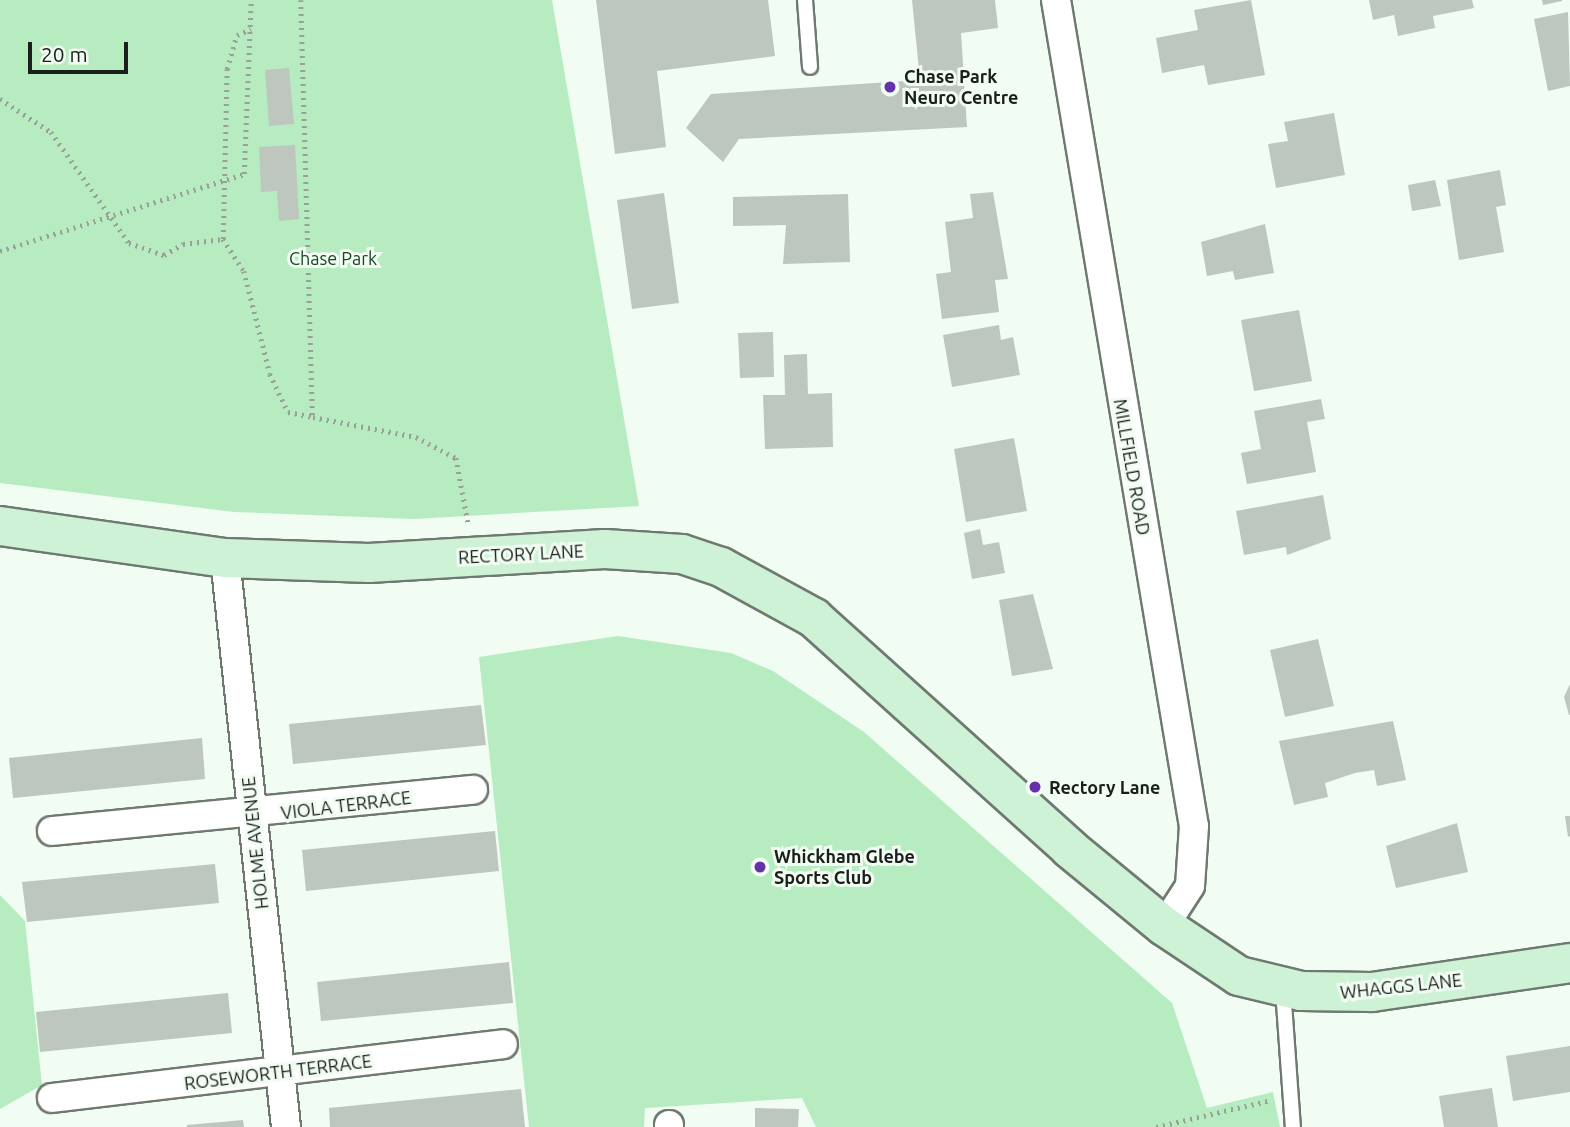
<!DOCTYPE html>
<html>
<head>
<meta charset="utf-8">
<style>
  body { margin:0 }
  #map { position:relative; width:1570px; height:1127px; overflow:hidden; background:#f1fcf2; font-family:Ubuntu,sans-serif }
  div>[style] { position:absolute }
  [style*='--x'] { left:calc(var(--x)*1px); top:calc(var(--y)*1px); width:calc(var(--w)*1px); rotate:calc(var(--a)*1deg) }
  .green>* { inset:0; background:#b6ecbf }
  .building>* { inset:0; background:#bdc7be }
  .path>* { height:4.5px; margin-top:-2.25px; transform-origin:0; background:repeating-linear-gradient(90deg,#98a098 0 2px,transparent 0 7px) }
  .roads { filter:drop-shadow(2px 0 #6f7970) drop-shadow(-2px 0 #6f7970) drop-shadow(0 2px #6f7970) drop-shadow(0 -2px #6f7970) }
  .lane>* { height:14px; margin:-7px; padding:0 7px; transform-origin:7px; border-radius:7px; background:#fff }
  .street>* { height:28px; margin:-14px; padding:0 14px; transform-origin:14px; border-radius:14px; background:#fff }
  .secondary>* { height:38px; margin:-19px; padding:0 19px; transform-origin:19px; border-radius:19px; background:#cdf2d6 }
  .dots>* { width:19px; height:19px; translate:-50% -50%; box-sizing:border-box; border:4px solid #f1fcf2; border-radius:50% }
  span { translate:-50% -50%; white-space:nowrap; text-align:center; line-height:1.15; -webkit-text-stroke:6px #f1fcf2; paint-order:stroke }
  .poi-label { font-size:18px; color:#1b1f1b; font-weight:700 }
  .left { translate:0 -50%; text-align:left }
  .park-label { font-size:18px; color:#184624 }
  .street-label { font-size:18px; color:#1b1f1b }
  .scale { position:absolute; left:28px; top:42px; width:100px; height:32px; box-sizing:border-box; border:4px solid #1b1f1b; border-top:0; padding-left:9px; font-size:21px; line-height:24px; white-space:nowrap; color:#1b1f1b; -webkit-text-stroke:5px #f1fcf2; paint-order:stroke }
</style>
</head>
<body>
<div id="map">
  <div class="green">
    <div style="clip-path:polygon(0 0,552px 0,639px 506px,414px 519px,234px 512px,0 483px)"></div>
    <div style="clip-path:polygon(618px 636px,731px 653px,773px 671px,864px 732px,1172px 1003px,1207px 1108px,1273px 1092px,1280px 1127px,816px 1127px,802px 1098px,645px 1108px,644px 1127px,529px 1127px,479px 657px)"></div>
    <div style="clip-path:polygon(0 895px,25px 921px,42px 1085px,0 1109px)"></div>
  </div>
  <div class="building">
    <div style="clip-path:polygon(596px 0,768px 0,775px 56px,657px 71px,666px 147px,615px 154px)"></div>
    <div style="clip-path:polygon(912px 0,995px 0,998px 28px,961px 33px,967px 127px,739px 139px,723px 162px,686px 128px,711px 94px,920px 80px)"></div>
    <div style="clip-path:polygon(1251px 0,1265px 75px,1208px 85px,1204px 65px,1162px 73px,1156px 38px,1198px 30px,1194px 10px)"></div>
    <div style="clip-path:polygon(1369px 0,1472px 0,1474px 8px,1433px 16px,1435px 28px,1398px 36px,1394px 15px,1373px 20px)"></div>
    <div style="clip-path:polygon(1542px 0,1562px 0,1562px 1px,1543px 5px)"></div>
    <div style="clip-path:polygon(1568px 12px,1570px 86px,1548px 91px,1534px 19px)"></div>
    <div style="clip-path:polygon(289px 68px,294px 124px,269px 126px,265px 70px)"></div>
    <div style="clip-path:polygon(1334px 113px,1345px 175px,1276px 188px,1268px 144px,1288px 141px,1284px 122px)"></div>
    <div style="clip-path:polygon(295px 145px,299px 219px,279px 221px,277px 191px,261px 192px,259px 147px)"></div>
    <div style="clip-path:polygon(1500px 170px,1506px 205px,1496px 207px,1504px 252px,1459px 260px,1447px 180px)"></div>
    <div style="clip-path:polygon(1435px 180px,1441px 206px,1412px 211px,1408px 185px)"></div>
    <div style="clip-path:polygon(993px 192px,1008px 279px,995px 280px,999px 312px,942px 319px,936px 274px,951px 272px,945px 222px,973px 218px,970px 194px)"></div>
    <div style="clip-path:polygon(664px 193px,679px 303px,632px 309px,617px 200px)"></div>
    <div style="clip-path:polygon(848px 194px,850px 262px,783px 264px,786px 225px,733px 226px,733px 197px)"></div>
    <div style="clip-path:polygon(1265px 224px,1274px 273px,1235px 280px,1233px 271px,1207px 276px,1201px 242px)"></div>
    <div style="clip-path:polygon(1299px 310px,1312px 381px,1254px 391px,1241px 320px)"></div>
    <div style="clip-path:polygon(999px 325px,1001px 340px,1013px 337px,1020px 375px,952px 387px,943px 335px)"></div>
    <div style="clip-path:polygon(773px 332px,774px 377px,740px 378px,738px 333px)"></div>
    <div style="clip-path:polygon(807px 354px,808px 394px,832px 393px,833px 447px,765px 449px,763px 395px,785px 395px,784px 355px)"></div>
    <div style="clip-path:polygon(1321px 399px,1325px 419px,1307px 422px,1316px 472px,1247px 484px,1241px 453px,1261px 449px,1254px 411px)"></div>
    <div style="clip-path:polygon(1014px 438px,1027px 511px,966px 522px,954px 449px)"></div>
    <div style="clip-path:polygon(1323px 495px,1331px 539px,1287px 555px,1286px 547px,1244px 555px,1236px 511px)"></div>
    <div style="clip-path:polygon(980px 529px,983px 545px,999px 542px,1005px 573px,972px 579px,964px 533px)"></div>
    <div style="clip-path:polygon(1033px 594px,1053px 669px,1012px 676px,999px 600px)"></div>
    <div style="clip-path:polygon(1318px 639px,1334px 706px,1285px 717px,1270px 650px)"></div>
    <div style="clip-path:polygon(1570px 684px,1570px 715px,1569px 715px,1564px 697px)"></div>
    <div style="clip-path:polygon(481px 705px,486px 745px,293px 764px,289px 724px)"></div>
    <div style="clip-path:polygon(1393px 721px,1406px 780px,1377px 786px,1374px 770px,1355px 773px,1325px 783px,1328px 797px,1294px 805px,1279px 741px)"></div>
    <div style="clip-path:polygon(202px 738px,205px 779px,13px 798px,9px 758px)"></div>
    <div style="clip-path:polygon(1565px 816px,1570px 816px,1570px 836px,1568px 837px)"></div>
    <div style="clip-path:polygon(1457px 823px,1468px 872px,1396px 888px,1386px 846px)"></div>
    <div style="clip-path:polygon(495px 831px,499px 871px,306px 891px,302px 850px)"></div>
    <div style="clip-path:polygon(215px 864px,219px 903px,27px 922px,22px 882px)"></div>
    <div style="clip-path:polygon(509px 962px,513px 1003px,321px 1021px,317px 982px)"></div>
    <div style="clip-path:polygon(228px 993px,232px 1033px,40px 1052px,36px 1012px)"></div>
    <div style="clip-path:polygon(1570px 1046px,1570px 1092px,1513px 1101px,1506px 1056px)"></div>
    <div style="clip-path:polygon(1492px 1088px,1498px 1127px,1444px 1127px,1439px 1096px)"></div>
    <div style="clip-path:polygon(521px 1089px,525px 1127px,330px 1127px,329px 1108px)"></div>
    <div style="clip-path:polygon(755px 1108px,799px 1109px,798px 1127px,755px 1127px)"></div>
    <div style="clip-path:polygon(243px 1120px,244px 1127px,187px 1127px,187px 1125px)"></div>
  </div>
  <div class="path">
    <div style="--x:301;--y:0;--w:417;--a:88.4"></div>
    <div style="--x:313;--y:417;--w:105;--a:11"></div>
    <div style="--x:416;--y:437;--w:45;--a:27.7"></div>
    <div style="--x:456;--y:458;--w:65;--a:79.4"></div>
    <div style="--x:0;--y:99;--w:61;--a:32.9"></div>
    <div style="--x:51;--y:132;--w:136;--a:54.9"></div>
    <div style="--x:129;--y:243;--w:37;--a:19"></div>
    <div style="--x:164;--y:255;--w:22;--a:-30"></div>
    <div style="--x:183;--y:244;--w:40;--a:-7.1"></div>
    <div style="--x:223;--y:239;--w:170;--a:-88.7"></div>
    <div style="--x:227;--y:69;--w:35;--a:-74"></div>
    <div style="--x:237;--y:35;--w:15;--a:-23"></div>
    <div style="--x:223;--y:239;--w:38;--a:57"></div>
    <div style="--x:244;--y:271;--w:106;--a:75.8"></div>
    <div style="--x:270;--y:374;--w:42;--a:64.7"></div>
    <div style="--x:288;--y:412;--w:25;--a:11"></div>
    <div style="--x:0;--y:251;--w:256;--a:-17.5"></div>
    <div style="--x:244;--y:174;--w:174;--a:-87.7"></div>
    <div style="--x:1156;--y:1127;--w:115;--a:-13.1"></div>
  </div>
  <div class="roads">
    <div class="lane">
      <div style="--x:805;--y:0;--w:67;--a:85.7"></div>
      <div style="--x:1283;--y:989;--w:138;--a:85.9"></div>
    </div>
    <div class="street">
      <div style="--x:1056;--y:0;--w:837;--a:80.52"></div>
      <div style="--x:1194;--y:826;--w:60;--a:93.8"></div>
      <div style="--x:1190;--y:886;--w:48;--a:123"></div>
      <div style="--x:225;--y:558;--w:572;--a:83.88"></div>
      <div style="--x:52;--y:831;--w:423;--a:-5.6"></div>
      <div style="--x:52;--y:1098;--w:454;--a:-6.8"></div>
      <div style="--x:669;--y:1125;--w:2;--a:90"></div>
    </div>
    <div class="secondary">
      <div style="--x:0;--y:526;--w:227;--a:8.1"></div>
      <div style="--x:225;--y:558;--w:144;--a:2"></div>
      <div style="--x:369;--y:563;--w:236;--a:-3.4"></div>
      <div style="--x:605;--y:549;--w:77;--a:3.7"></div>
      <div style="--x:682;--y:554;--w:41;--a:18.4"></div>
      <div style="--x:721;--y:567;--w:106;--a:28.7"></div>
      <div style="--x:814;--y:618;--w:343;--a:42"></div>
      <div style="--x:1069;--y:848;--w:123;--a:39.4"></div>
      <div style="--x:1164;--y:926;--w:90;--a:33.7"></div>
      <div style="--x:1239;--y:976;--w:64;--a:13.6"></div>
      <div style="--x:1301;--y:991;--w:71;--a:0.8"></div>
      <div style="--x:1372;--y:992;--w:200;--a:-8.3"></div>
    </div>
  </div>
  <div class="dots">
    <div style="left:890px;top:87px;background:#6632a9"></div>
    <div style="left:1035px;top:787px;background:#6632a9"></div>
    <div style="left:760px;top:867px;background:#6632a9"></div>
  </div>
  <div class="poi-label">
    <span class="left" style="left:904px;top:87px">Chase Park<br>Neuro Centre</span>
    <span class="left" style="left:1049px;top:787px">Rectory Lane</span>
    <span class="left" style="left:774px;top:867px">Whickham Glebe<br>Sports Club</span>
  </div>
  <div class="park-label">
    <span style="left:333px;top:258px">Chase Park</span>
  </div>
  <div class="street-label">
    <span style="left:1132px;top:467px;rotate:80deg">MILLFIELD ROAD</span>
    <span style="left:521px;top:554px;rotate:-3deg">RECTORY LANE</span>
    <span style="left:346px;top:805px;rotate:-7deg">VIOLA TERRACE</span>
    <span style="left:255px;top:843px;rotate:-96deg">HOLME AVENUE</span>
    <span style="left:1401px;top:986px;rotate:-6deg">WHAGGS LANE</span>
    <span style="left:278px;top:1072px;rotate:-7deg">ROSEWORTH TERRACE</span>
  </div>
  <div class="scale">20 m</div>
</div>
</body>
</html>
